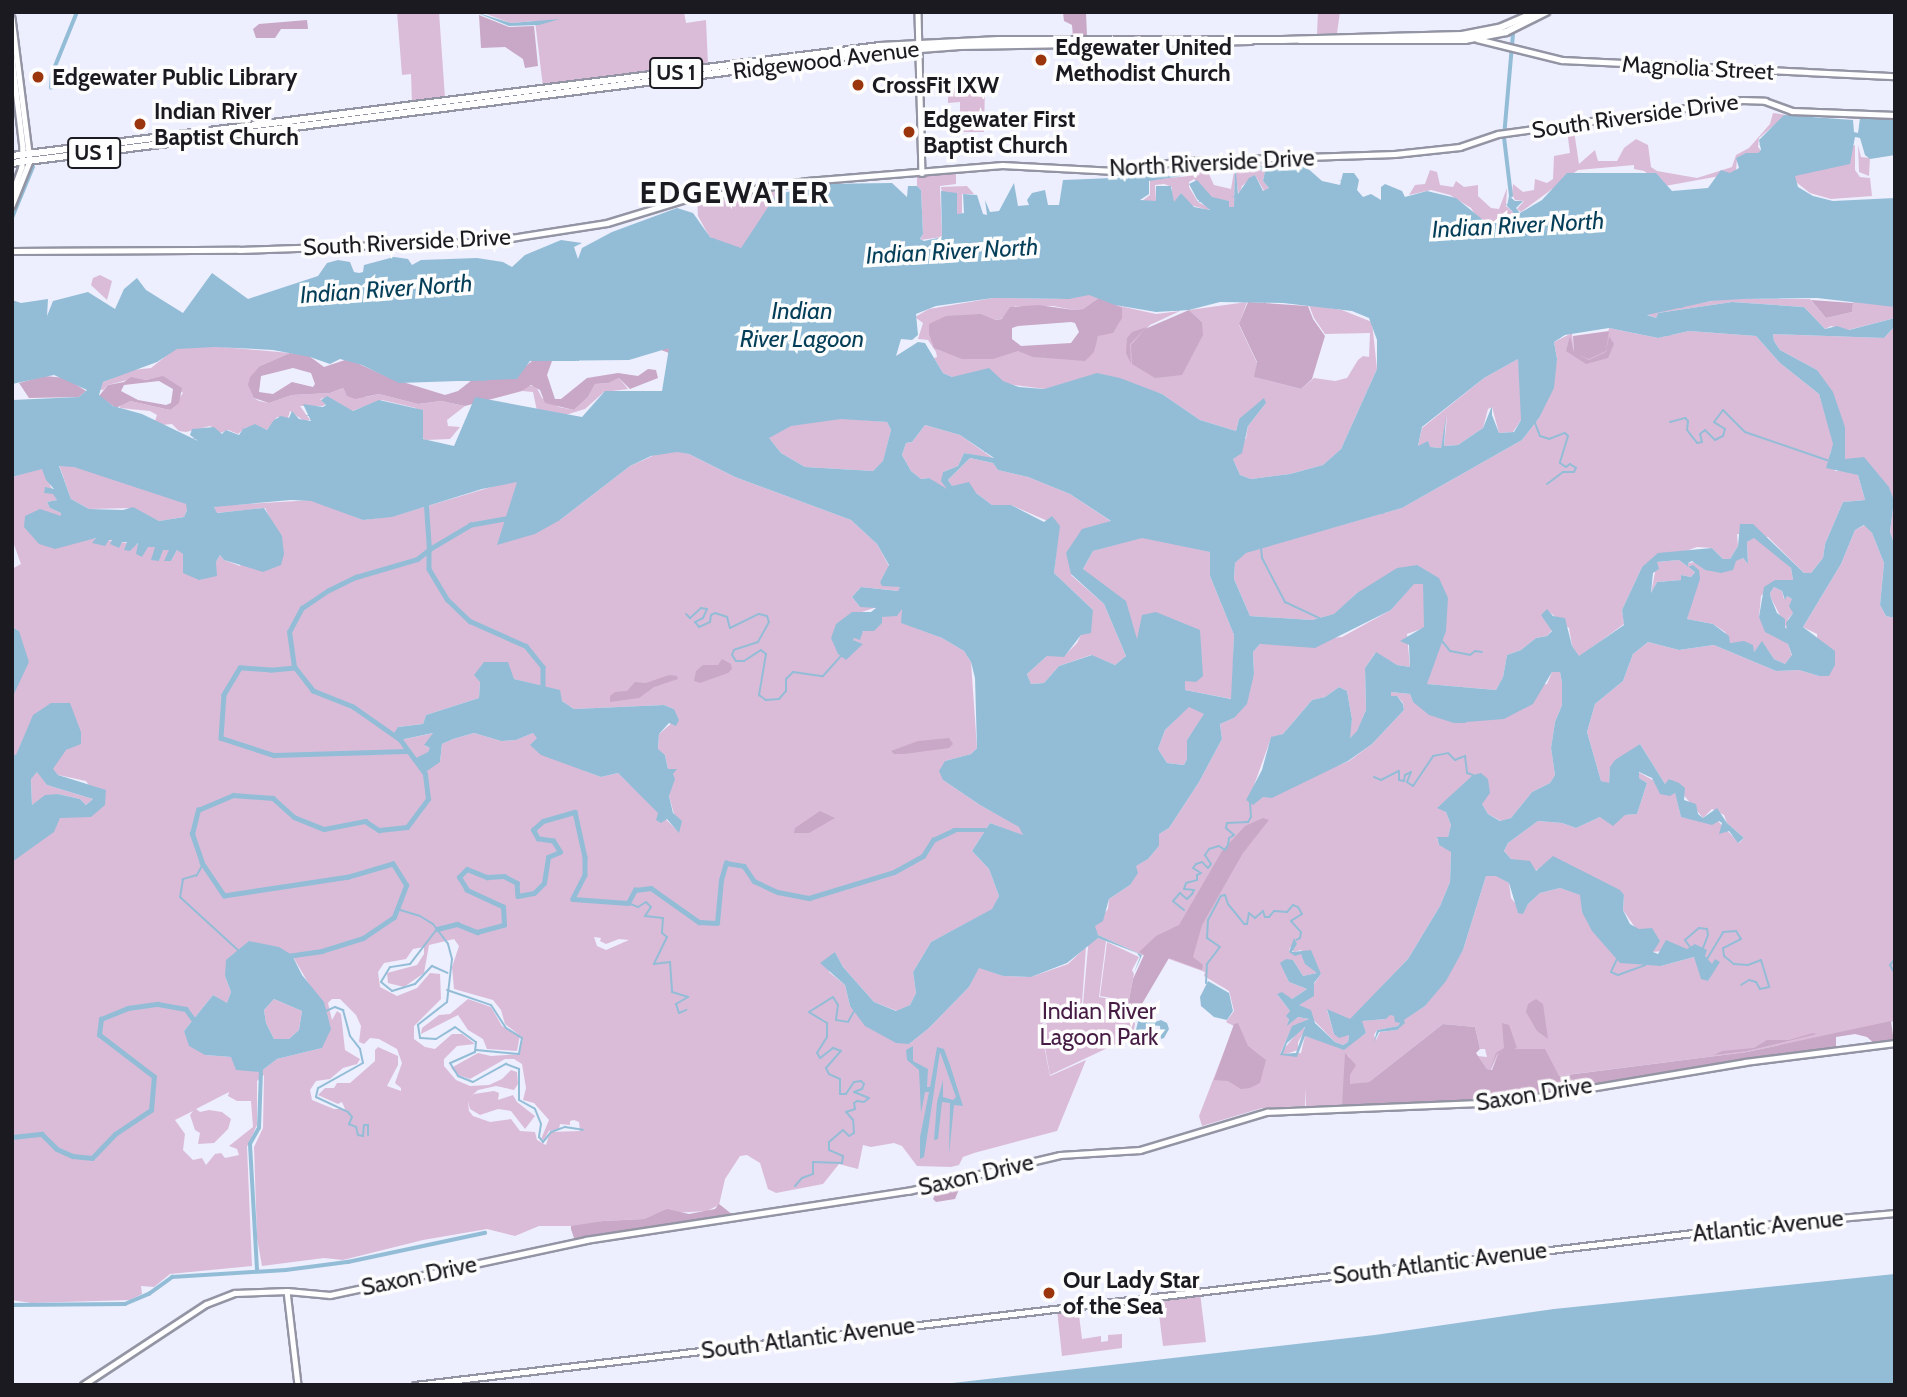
<!DOCTYPE html>
<html>
<head>
<meta charset="utf-8">
<style>
  body { margin:0 }
  #map { position:relative; width:1907px; height:1397px; overflow:hidden; background:#edeefe; font-family:Cabin,sans-serif }
  div>[style] { position:absolute }
  [style*='--x'] { left:calc(var(--x)*1px); top:calc(var(--y)*1px); width:calc(var(--w)*1px); rotate:calc(var(--a)*1deg) }
  .green>* { inset:0; background:#dbbcd8 }
  .forest>* { inset:0; background:#c9a7c6 }
  .water>* { inset:0; background:#93bdd7 }
  .stream>* { height:2px; margin:-1px; padding:0 1px; transform-origin:1px; border-radius:1px; background:#93bdd7 }
  .canal>* { height:3.5px; margin:-1.75px; padding:0 1.75px; transform-origin:1.75px; border-radius:1.75px; background:#93bdd7 }
  .river>* { height:4.5px; margin:-2.25px; padding:0 2.25px; transform-origin:2.25px; border-radius:2.25px; background:#93bdd7 }
  .roads { filter:drop-shadow(2px 0 #9495a4) drop-shadow(-2px 0 #9495a4) drop-shadow(0 2px #9495a4) drop-shadow(0 -2px #9495a4) }
  .secondary>* { height:4.5px; margin:-2.25px; padding:0 2.25px; transform-origin:2.25px; border-radius:2.25px; background:#fff }
  .primary>* { height:6px; margin:-3px; padding:0 3px; transform-origin:3px; border-radius:3px; background:#fff }
  .dots>* { width:19px; height:19px; translate:-50% -50%; box-sizing:border-box; border:4px solid #fdfdfd; border-radius:50% }
  span { translate:-50% -50%; white-space:nowrap; text-align:center; line-height:1.15; -webkit-text-stroke:7px #fdfdfd; paint-order:stroke }
  .shield-label span { padding:2px 5px; background:#fdfdfd; border:2px solid; border-radius:5px; -webkit-text-stroke-width:0 }
  .shield-label { font-size:21px; color:#1a1a20; font-weight:700 }
  .poi-label { font-size:23px; color:#1a1a20; font-weight:700 }
  .left { translate:0 -50%; text-align:left }
  .street-label { font-size:23px; color:#1a1a20 }
  .park-label { font-size:23px; color:#461b44 }
  .water-label { font-size:24px; color:#043e58; font-style:italic }
  .district-label { font-size:30px; color:#1a1a20; font-weight:700; letter-spacing:2px }
  .frame { position:absolute; inset:0; border:14px solid #1a1a20; pointer-events:none }
</style>
</head>
<body>
<div id="map">
  <div class="green">
    <div style="clip-path:polygon(397px 12px,439px 12px,445px 98px,412px 103px,411px 74px,402px 75px)"></div>
    <div style="clip-path:polygon(481px 12px,684px 12px,686px 23px,706px 20px,708px 65px,543px 87px,535px 21px,511px 23px)"></div>
    <div style="clip-path:polygon(1318px 12px,1340px 12px,1337px 33px,1317px 34px)"></div>
    <div style="clip-path:polygon(962px 84px,985px 85px,984px 132px,960px 132px,960px 102px,948px 103px,948px 88px,960px 87px)"></div>
    <div style="clip-path:polygon(1773px 113px,1792px 116px,1779px 121px,1759px 138px,1758px 147px,1762px 152px,1737px 158px,1736px 171px,1731px 174px,1665px 186px,1644px 171px,1634px 169px,1634px 165px,1578px 170px,1521px 212px,1517px 209px,1524px 201px,1515px 200px,1512px 194px,1513px 184px,1523px 192px,1534px 190px,1535px 179px,1547px 183px,1553px 179px,1554px 156px,1570px 153px,1567px 130px,1574px 131px,1579px 164px,1595px 150px,1598px 161px,1617px 161px,1624px 148px,1636px 139px,1648px 145px,1651px 167px,1657px 171px,1697px 178px,1732px 167px,1736px 155px,1749px 148px,1770px 124px)"></div>
    <div style="clip-path:polygon(1855px 145px,1855px 170px,1860px 177px,1870px 178px,1872px 196px,1831px 199px,1810px 193px,1796px 182px,1794px 175px)"></div>
    <div style="clip-path:polygon(1858px 145px,1861px 157px,1870px 158px,1869px 176px,1859px 172px)"></div>
    <div style="clip-path:polygon(1271px 164px,1235px 172px,1234px 208px,1228px 208px,1228px 201px,1211px 198px,1194px 179px,1189px 182px,1189px 187px,1198px 202px,1210px 208px,1208px 210px,1190px 205px,1181px 193px,1176px 202px,1172px 202px,1172px 187px,1164px 184px,1155px 185px,1156px 201px,1142px 201px,1150px 195px,1150px 180px,1188px 176px,1185px 172px,1203px 170px,1208px 172px,1214px 185px,1231px 189px,1235px 165px)"></div>
    <div style="clip-path:polygon(1248px 168px,1265px 171px,1263px 181px,1269px 188px,1264px 191px,1255px 175px,1242px 186px,1239px 195px,1235px 173px)"></div>
    <div style="clip-path:polygon(1430px 170px,1437px 172px,1440px 185px,1453px 187px,1456px 181px,1464px 187px,1478px 185px,1478px 196px,1491px 208px,1499px 209px,1507px 188px,1506px 206px,1516px 215px,1505px 223px,1490px 224px,1478px 219px,1471px 208px,1450px 195px,1431px 190px,1409px 195px,1415px 185px,1425px 184px)"></div>
    <div style="clip-path:polygon(956px 172px,956px 184px,940px 186px,942px 237px,920px 240px,923px 234px,921px 190px,917px 186px,917px 174px)"></div>
    <div style="clip-path:polygon(777px 186px,777px 197px,758px 248px,729px 249px,709px 236px,698px 216px,697px 198px)"></div>
    <div style="clip-path:polygon(967px 186px,974px 194px,962px 194px,962px 213px,957px 216px,942px 192px,941px 187px)"></div>
    <div style="clip-path:polygon(100px 275px,112px 281px,107px 300px,91px 285px,93px 278px)"></div>
    <div style="clip-path:polygon(1083px 293px,1100px 297px,1083px 309px,1074px 310px,1053px 306px,1015px 306px,1005px 318px,995px 320px,939px 350px,956px 355px,1007px 354px,1016px 350px,1045px 358px,1062px 358px,1095px 344px,1098px 335px,1111px 333px,1115px 305px,1156px 314px,1180px 311px,1150px 325px,1133px 343px,1202px 322px,1189px 310px,1247px 302px,1239px 325px,1257px 363px,1255px 377px,1301px 389px,1314px 378px,1335px 381px,1347px 378px,1358px 360px,1363px 356px,1369px 357px,1370px 333px,1325px 334px,1314px 318px,1309px 305px,1342px 310px,1372px 322px,1377px 369px,1341px 449px,1323px 465px,1290px 474px,1251px 479px,1240px 475px,1233px 459px,1246px 438px,1248px 426px,1266px 403px,1239px 419px,1236px 431px,1200px 420px,1162px 394px,1096px 374px,1045px 389px,952px 377px,943px 373px,934px 358px,937px 357px,936px 352px,928px 340px,918px 339px,923px 323px,915px 317px,929px 309px,993px 298px,1063px 299px)"></div>
    <div style="clip-path:polygon(1724px 299px,1810px 299px,1826px 318px,1852px 312px,1853px 300px,1895px 306px,1895px 318px,1848px 330px,1831px 326px,1825px 329px,1804px 307px,1732px 302px,1658px 313px,1656px 318px,1648px 315px,1638px 324px,1648px 314px,1663px 309px)"></div>
    <div style="clip-path:polygon(1895px 326px,1895px 546px,1890px 532px,1894px 501px,1851px 460px,1845px 459px,1845px 428px,1817px 370px,1780px 350px,1774px 341px,1773px 334px,1884px 338px)"></div>
    <div style="clip-path:polygon(1609px 328px,1658px 338px,1689px 331px,1756px 336px,1780px 363px,1819px 394px,1834px 444px,1830px 453px,1835px 471px,1850px 471px,1858px 475px,1865px 500px,1843px 502px,1825px 544px,1823px 558px,1811px 573px,1804px 573px,1768px 537px,1737px 534px,1738px 546px,1730px 559px,1723px 559px,1712px 548px,1697px 547px,1642px 567px,1622px 610px,1624px 624px,1579px 657px,1572px 646px,1569px 628px,1547px 610px,1552px 630px,1547px 636px,1536px 638px,1521px 650px,1507px 655px,1503px 677px,1496px 690px,1427px 684px,1439px 578px,1357px 593px,1335px 614px,1312px 620px,1250px 616px,1234px 579px,1235px 563px,1246px 552px,1402px 508px,1522px 440px,1539px 418px,1557px 359px,1554px 342px,1572px 333px,1574px 352px,1605px 351px)"></div>
    <div style="clip-path:polygon(210px 346px,290px 353px,260px 366px,254px 398px,259px 401px,269px 403px,292px 395px,330px 393px,343px 388px,346px 394px,366px 397px,379px 394px,418px 404px,441px 401px,465px 406px,447px 420px,448px 426px,460px 427px,450px 439px,426px 440px,422px 438px,416px 408px,382px 400px,352px 411px,328px 397px,320px 399px,326px 404px,323px 406px,300px 406px,310px 420px,304px 421px,290px 411px,288px 418px,277px 417px,267px 430px,256px 425px,245px 428px,238px 434px,228px 430px,220px 433px,210px 426px,186px 432px,179px 431px,172px 424px,162px 425px,155px 421px,157px 415px,150px 411px,120px 408px,121px 403px,130px 401px,170px 410px,183px 393px,161px 377px,146px 380px,135px 378px,108px 385px,103px 390px,98px 389px,101px 383px,132px 370px,151px 368px,176px 348px)"></div>
    <div style="clip-path:polygon(1518px 359px,1522px 392px,1521px 420px,1513px 432px,1499px 433px,1492px 407px,1488px 409px,1483px 428px,1458px 445px,1444px 446px,1447px 416px,1441px 448px,1418px 446px,1422px 428px,1484px 378px)"></div>
    <div style="clip-path:polygon(619px 378px,628px 389px,604px 392px,585px 409px,562px 416px,537px 411px,533px 392px,522px 391px,528px 386px,536px 386px,542px 398px,559px 407px,574px 410px,588px 397px,595px 384px,609px 383px)"></div>
    <div style="clip-path:polygon(839px 418px,887px 422px,891px 430px,883px 462px,873px 471px,805px 467px,781px 453px,768px 437px,788px 426px)"></div>
    <div style="clip-path:polygon(925px 425px,960px 435px,994px 459px,964px 453px,958px 466px,943px 472px,948px 489px,944px 490px,929px 478px,921px 479px,911px 471px,902px 455px,906px 443px,912px 442px)"></div>
    <div style="clip-path:polygon(evenodd,668px 449px,689px 454px,735px 477px,851px 520px,877px 544px,889px 566px,880px 582px,900px 587px,899px 591px,861px 587px,852px 597px,860px 607px,877px 607px,859px 613px,831px 638px,863px 644px,852px 640px,882px 617px,902px 609px,902px 623px,942px 638px,964px 651px,971px 662px,977px 748px,971px 754px,945px 761px,943px 780px,980px 805px,1020px 827px,1024px 836px,990px 823px,972px 851px,989px 869px,999px 896px,993px 909px,931px 942px,913px 972px,916px 993px,910px 1005px,897px 1011px,874px 1002px,843px 967px,835px 952px,829px 972px,845px 985px,850px 1006px,909px 1044px,929px 1028px,969px 987px,978px 967px,1003px 976px,1031px 977px,1068px 964px,1086px 947px,1082px 1003px,1040px 1025px,1050px 1076px,1086px 1060px,1057px 1131px,974px 1153px,963px 1157px,959px 1165px,951px 1167px,917px 1166px,902px 1146px,894px 1143px,871px 1147px,863px 1145px,858px 1169px,839px 1164px,823px 1184px,776px 1193px,768px 1189px,760px 1163px,747px 1155px,740px 1156px,725px 1179px,719px 1205px,707px 1211px,656px 1214px,644px 1219px,603px 1221px,580px 1226px,539px 1226px,515px 1236px,487px 1229px,423px 1240px,343px 1260px,324px 1258px,262px 1266px,257px 1238px,254px 1147px,263px 1128px,264px 1075px,257px 1081px,257px 1125px,247px 1147px,252px 1266px,170px 1274px,154px 1287px,141px 1286px,142px 1294px,130px 1300px,31px 1303px,12px 1300px,12px 859px,57px 815px,88px 817px,103px 806px,86px 781px,58px 775px,52px 769px,31px 722px,17px 755px,12px 757px,12px 690px,19px 631px,12px 627px,12px 569px,21px 564px,12px 539px,12px 477px,42px 468px,57px 500px,47px 502px,50px 508px,61px 513px,61px 517px,25px 516px,92px 538px,156px 547px,159px 561px,162px 550px,170px 550px,165px 561px,171px 561px,177px 550px,216px 562px,220px 555px,224px 560px,240px 566px,271px 520px,265px 508px,216px 513px,214px 506px,314px 500px,363px 520px,394px 516px,508px 482px,517px 482px,560px 520px,630px 466px,668px 449px,514px 679px,553px 689px,562px 701px,574px 709px,664px 705px,674px 709px,673px 722px,659px 734px,658px 750px,665px 755px,668px 769px,676px 769px,672px 773px,669px 796px,679px 832px,618px 773px,601px 777px,585px 771px,533px 733px,516px 740px,501px 741px,474px 733px,453px 739px,442px 744px,440px 762px,430px 766px,428px 752px,431px 748px,425px 746px,434px 733px,400px 740px,398px 727px,423px 724px,426px 715px,479px 698px,480px 682px,514px 679px,668px 449px,594px 937px,601px 938px,600px 941px,606px 944px,619px 939px,629px 940px,606px 950px,597px 946px,594px 937px,668px 449px,454px 939px,459px 946px,452px 967px,454px 989px,493px 1000px,501px 1010px,505px 1024px,523px 1038px,519px 1054px,491px 1056px,478px 1053px,451px 1068px,458px 1075px,470px 1079px,505px 1059px,514px 1059px,522px 1064px,526px 1088px,523px 1100px,534px 1103px,549px 1120px,541px 1139px,544px 1140px,549px 1131px,559px 1129px,560px 1124px,570px 1125px,570px 1121px,574px 1120px,579px 1122px,580px 1131px,550px 1132px,546px 1145px,537px 1140px,535px 1132px,520px 1131px,511px 1119px,490px 1122px,473px 1116px,469px 1111px,468px 1101px,470px 1109px,480px 1115px,498px 1109px,511px 1111px,525px 1129px,535px 1116px,517px 1102px,513px 1095px,498px 1100px,499px 1093px,494px 1091px,474px 1094px,469px 1098px,478px 1090px,496px 1086px,514px 1090px,518px 1084px,517px 1072px,511px 1070px,502px 1079px,489px 1085px,470px 1086px,456px 1080px,444px 1066px,444px 1059px,457px 1046px,475px 1044px,462px 1034px,452px 1034px,435px 1049px,425px 1047px,414px 1039px,414px 1026px,441px 999px,440px 974px,430px 973px,417px 988px,397px 996px,380px 987px,378px 972px,384px 963px,406px 959px,413px 949px,424px 947px,424px 954px,417px 965px,387px 973px,388px 983px,404px 987px,424px 973px,429px 945px,454px 939px,668px 449px,292px 955px,310px 986px,322px 1048px,277px 1059px,260px 1072px,231px 1057px,205px 1055px,184px 1031px,213px 995px,227px 1004px,231px 992px,225px 976px,292px 955px,668px 449px,332px 999px,340px 999px,356px 1015px,361px 1026px,359px 1042px,364px 1044px,370px 1038px,379px 1039px,397px 1049px,402px 1063px,395px 1083px,401px 1088px,401px 1091px,387px 1086px,398px 1065px,398px 1056px,378px 1047px,375px 1050px,375px 1061px,350px 1083px,337px 1083px,334px 1088px,325px 1088px,318px 1095px,338px 1104px,342px 1102px,345px 1109px,334px 1109px,312px 1100px,310px 1090px,316px 1081px,330px 1079px,343px 1068px,357px 1064px,360px 1059px,345px 1050px,341px 1014px,337px 1011px,332px 1020px,328px 1003px,332px 999px,668px 449px,229px 1092px,228px 1096px,237px 1101px,251px 1101px,253px 1127px,229px 1146px,237px 1149px,239px 1155px,225px 1158px,221px 1153px,215px 1154px,206px 1165px,202px 1158px,193px 1160px,183px 1150px,185px 1134px,175px 1120px,193px 1111px,190px 1115px,195px 1130px,200px 1133px,198px 1144px,214px 1143px,228px 1129px,231px 1119px,222px 1112px,209px 1110px,200px 1112px,196px 1109px,229px 1092px)"></div>
    <div style="clip-path:polygon(970px 458px,993px 463px,998px 470px,1028px 477px,1070px 494px,1112px 522px,1071px 575px,1104px 604px,1126px 656px,1115px 665px,1091px 655px,1059px 666px,1044px 683px,1031px 684px,1027px 674px,1047px 656px,1064px 656px,1077px 643px,1093px 610px,1054px 573px,1059px 526px,1011px 505px,992px 505px,976px 493px,952px 486px,948px 480px)"></div>
    <div style="clip-path:polygon(68px 462px,187px 504px,187px 510px,184px 517px,159px 521px,133px 508px,89px 509px,71px 499px,59px 465px)"></div>
    <div style="clip-path:polygon(1865px 525px,1872px 533px,1884px 563px,1880px 605px,1886px 616px,1895px 618px,1895px 1021px,1747px 1052px,1558px 1076px,1498px 1054px,1491px 1070px,1487px 1069px,1478px 1056px,1487px 1057px,1485px 1049px,1480px 1049px,1475px 1027px,1443px 1024px,1369px 1082px,1350px 1085px,1349px 1054px,1342px 1107px,1306px 1108px,1306px 1088px,1305px 1106px,1262px 1108px,1202px 1126px,1199px 1116px,1234px 1026px,1226px 1022px,1234px 1011px,1229px 991px,1204px 976px,1205px 972px,1169px 959px,1142px 955px,1098px 935px,1094px 926px,1108px 909px,1109px 899px,1130px 885px,1135px 866px,1148px 859px,1159px 846px,1159px 834px,1169px 828px,1199px 782px,1222px 739px,1220px 724px,1234px 718px,1254px 674px,1253px 652px,1260px 644px,1342px 637px,1391px 610px,1414px 583px,1424px 584px,1424px 628px,1407px 634px,1410px 667px,1397px 665px,1375px 653px,1365px 668px,1366px 710px,1357px 732px,1349px 739px,1352px 719px,1347px 691px,1339px 687px,1325px 697px,1312px 700px,1283px 734px,1271px 738px,1252px 791px,1263px 797px,1349px 761px,1372px 744px,1404px 710px,1403px 703px,1397px 696px,1391px 696px,1391px 692px,1410px 694px,1413px 702px,1547px 684px,1552px 672px,1560px 672px,1562px 683px,1562px 705px,1555px 722px,1551px 748px,1555px 775px,1550px 783px,1532px 792px,1511px 818px,1501px 821px,1488px 814px,1482px 804px,1454px 794px,1438px 807px,1446px 812px,1451px 825px,1448px 837px,1437px 838px,1439px 845px,1451px 851px,1450px 882px,1440px 906px,1408px 959px,1350px 1020px,1327px 1010px,1334px 1034px,1349px 1035px,1348px 1042px,1343px 1045px,1335px 1042px,1299px 1005px,1321px 974px,1301px 950px,1294px 952px,1290px 947px,1289px 952px,1301px 954px,1318px 973px,1303px 976px,1293px 960px,1281px 963px,1289px 982px,1307px 989px,1292px 999px,1277px 994px,1290px 1011px,1288px 1024px,1298px 1017px,1309px 1019px,1292px 1027px,1280px 1054px,1301px 1028px,1306px 1029px,1298px 1042px,1298px 1050px,1286px 1054px,1301px 1053px,1305px 1036px,1344px 1048px,1366px 1033px,1361px 1021px,1386px 1019px,1389px 1014px,1395px 1016px,1400px 1023px,1398px 1026px,1377px 1030px,1374px 1035px,1376px 1040px,1380px 1032px,1397px 1030px,1403px 1020px,1425px 1006px,1463px 950px,1486px 876px,1496px 875px,1509px 883px,1511px 898px,1523px 913px,1528px 904px,1540px 893px,1560px 888px,1581px 895px,1582px 912px,1661px 966px,1694px 957px,1708px 981px,1719px 961px,1713px 965px,1687px 949px,1652px 952px,1623px 910px,1624px 895px,1548px 863px,1535px 871px,1511px 859px,1504px 851px,1508px 843px,1538px 821px,1562px 823px,1576px 828px,1600px 817px,1637px 814px,1647px 783px,1639px 778px,1638px 772px,1675px 792px,1681px 817px,1718px 821px,1739px 843px,1744px 838px,1727px 823px,1724px 815px,1712px 809px,1703px 818px,1670px 779px,1665px 784px,1640px 744px,1610px 768px,1609px 784px,1601px 781px,1587px 732px,1595px 704px,1623px 681px,1633px 654px,1648px 642px,1679px 650px,1714px 645px,1776px 671px,1799px 670px,1819px 676px,1817px 634px,1803px 627px,1841px 564px,1855px 530px)"></div>
    <div style="clip-path:polygon(1142px 537px,1211px 552px,1210px 576px,1234px 635px,1232px 699px,1185px 690px,1185px 681px,1137px 641px,1083px 569px,1093px 551px)"></div>
    <div style="clip-path:polygon(1753px 538px,1759px 539px,1791px 568px,1793px 580px,1775px 580px,1761px 596px,1759px 617px,1788px 644px,1792px 656px,1785px 664px,1774px 659px,1762px 642px,1754px 652px,1748px 645px,1730px 643px,1725px 632px,1713px 624px,1687px 619px,1697px 570px,1688px 567px,1688px 563px,1695px 562px,1705px 570px,1743px 558px,1748px 564px,1747px 542px)"></div>
    <div style="clip-path:polygon(1679px 560px,1695px 572px,1691px 577px,1681px 575px,1681px 580px,1657px 582px,1651px 593px,1657px 562px)"></div>
    <div style="clip-path:polygon(1774px 587px,1782px 591px,1784px 599px,1787px 596px,1792px 599px,1793px 613px,1788px 619px,1787px 629px,1771px 598px,1770px 593px)"></div>
    <div style="clip-path:polygon(1189px 706px,1205px 714px,1187px 740px,1187px 759px,1184px 765px,1167px 763px,1158px 749px,1165px 730px)"></div>
    <div style="clip-path:polygon(38px 771px,47px 785px,93px 799px,86px 805px,80px 799px,58px 794px,32px 805px,31px 778px)"></div>
    <div style="clip-path:polygon(1088px 930px,1092px 941px,1098px 938px,1106px 941px,1099px 997px,1123px 1001px,1136px 1017px,1133px 1036px,1050px 1075px,1041px 1026px,1083px 1004px,1088px 947px,1083px 933px)"></div>
    <div style="clip-path:polygon(1107px 942px,1139px 957px,1132px 970px,1134px 974px,1128px 1005px,1123px 1000px,1100px 996px)"></div>
    <div style="clip-path:polygon(274px 999px,302px 1011px,299px 1030px,289px 1039px,274px 1039px,266px 1023px,264px 1010px)"></div>
    <div style="clip-path:polygon(468px 999px,491px 1007px,502px 1026px,520px 1035px,517px 1051px,487px 1049px,483px 1039px,468px 1030px,458px 1015px,421px 1034px,422px 1028px,439px 1015px,450px 1014px)"></div>
    <div style="clip-path:polygon(1200px 1293px,1206px 1342px,1163px 1346px,1157px 1298px)"></div>
    <div style="clip-path:polygon(1078px 1307px,1082px 1339px,1101px 1336px,1101px 1342px,1108px 1341px,1108px 1335px,1122px 1334px,1122px 1348px,1062px 1356px,1057px 1310px)"></div>
  </div>
  <div class="forest">
    <div style="clip-path:polygon(1063px 12px,1086px 12px,1087px 36px,1073px 37px,1072px 25px,1064px 21px)"></div>
    <div style="clip-path:polygon(479px 15px,509px 27px,534px 26px,538px 66px,525px 68px,523px 59px,505px 47px,481px 48px)"></div>
    <div style="clip-path:polygon(307px 20px,308px 29px,281px 29px,275px 38px,256px 38px,253px 29px,259px 24px)"></div>
    <div style="clip-path:polygon(evenodd,1100px 297px,1122px 308px,1122px 318px,1113px 333px,1098px 336px,1094px 352px,1085px 361px,1033px 357px,1018px 351px,993px 359px,962px 359px,934px 348px,929px 334px,929px 324px,946px 316px,981px 314px,995px 320px,1002px 319px,1010px 307px,1038px 305px,1074px 310px,1083px 309px,1100px 297px,1071px 322px,1075px 323px,1079px 332px,1071px 343px,1021px 346px,1012px 339px,1012px 328px,1018px 326px,1071px 322px)"></div>
    <div style="clip-path:polygon(1811px 300px,1853px 303px,1852px 312px,1826px 318px)"></div>
    <div style="clip-path:polygon(1248px 302px,1308px 306px,1313px 319px,1325px 336px,1312px 379px,1301px 389px,1254px 377px,1257px 362px,1239px 324px)"></div>
    <div style="clip-path:polygon(1189px 310px,1202px 322px,1203px 335px,1182px 375px,1155px 378px,1132px 364px,1131px 345px,1145px 329px)"></div>
    <div style="clip-path:polygon(1147px 327px,1130px 344px,1131px 364px,1126px 353px,1127px 338px,1132px 332px)"></div>
    <div style="clip-path:polygon(1609px 331px,1606px 351px,1589px 359px,1578px 355px,1589px 360px,1606px 352px,1609px 336px,1614px 344px,1608px 358px,1586px 364px,1566px 351px,1570px 336px,1574px 353px,1573px 336px)"></div>
    <div style="clip-path:polygon(evenodd,675px 334px,669px 353px,661px 350px,552px 361px,547px 375px,555px 399px,561px 399px,587px 378px,618px 373px,638px 376px,648px 369px,656px 370px,658px 378px,630px 389px,619px 378px,609px 383px,595px 384px,588px 397px,574px 410px,545px 403px,540px 390px,531px 385px,522px 391px,465px 406px,441px 401px,418px 404px,379px 394px,355px 399px,347px 396px,343px 388px,330px 393px,292px 395px,269px 403px,254px 398px,248px 385px,250px 377px,260px 366px,290px 353px,309px 356px,324px 367px,348px 359px,390px 378px,445px 395px,458px 391px,477px 376px,517px 373px,537px 357px,675px 334px,293px 368px,311px 373px,315px 384px,313px 387px,292px 382px,273px 394px,259px 392px,261px 376px,293px 368px)"></div>
    <div style="clip-path:polygon(45px 376px,66px 378px,86px 391px,79px 397px,29px 398px,19px 383px)"></div>
    <div style="clip-path:polygon(evenodd,163px 376px,182px 388px,179px 403px,170px 410px,130px 401px,116px 408px,99px 396px,108px 385px,124px 382px,131px 377px,146px 380px,163px 376px,159px 381px,173px 389px,171px 403px,166px 405px,138px 400px,121px 391px,124px 385px,159px 381px)"></div>
    <div style="clip-path:polygon(722px 659px,731px 664px,732px 669px,728px 673px,700px 683px,694px 681px,696px 671px,703px 665px,718px 665px)"></div>
    <div style="clip-path:polygon(669px 675px,677px 676px,678px 679px,654px 687px,639px 698px,610px 702px,610px 696px,615px 692px,627px 691px,635px 682px,646px 683px)"></div>
    <div style="clip-path:polygon(949px 738px,953px 744px,949px 748px,904px 754px,894px 754px,891px 751px,918px 741px)"></div>
    <div style="clip-path:polygon(820px 811px,835px 818px,809px 833px,794px 833px,795px 828px)"></div>
    <div style="clip-path:polygon(1263px 818px,1269px 820px,1243px 853px,1202px 925px,1193px 957px,1203px 965px,1202px 970px,1169px 958px,1136px 1014px,1128px 1005px,1133px 979px,1144px 955px,1139px 952px,1156px 936px,1179px 925px,1222px 851px,1245px 826px)"></div>
    <div style="clip-path:polygon(1536px 999px,1543px 1004px,1548px 1039px,1537px 1031px,1526px 1012px,1528px 1004px)"></div>
    <div style="clip-path:polygon(1891px 1021px,1894px 1043px,1876px 1045px,1867px 1037px,1855px 1034px,1836px 1037px,1836px 1050px,1586px 1086px,1517px 1100px,1346px 1109px,1342px 1106px,1345px 1053px,1356px 1065px,1350px 1075px,1350px 1084px,1369px 1082px,1443px 1024px,1475px 1027px,1480px 1049px,1476px 1053px,1487px 1069px,1492px 1070px,1498px 1054px,1510px 1049px,1545px 1049px,1559px 1076px,1747px 1052px)"></div>
    <div style="clip-path:polygon(1238px 1023px,1248px 1046px,1266px 1060px,1260px 1083px,1250px 1088px,1241px 1089px,1228px 1081px,1214px 1080px,1234px 1024px)"></div>
    <div style="clip-path:polygon(1502px 1023px,1509px 1025px,1517px 1048px,1497px 1054px,1490px 1069px,1496px 1053px,1504px 1048px)"></div>
    <div style="clip-path:polygon(1813px 1033px,1817px 1034px,1747px 1051px,1714px 1055px,1722px 1051px,1754px 1048px,1767px 1040px,1789px 1040px)"></div>
    <div style="clip-path:polygon(958px 1181px,962px 1182px,955px 1199px,936px 1202px,933px 1199px,940px 1185px)"></div>
    <div style="clip-path:polygon(719px 1204px,733px 1215px,575px 1241px,571px 1229px,571px 1226px,603px 1221px,644px 1219px,667px 1209px,689px 1214px,715px 1209px)"></div>
  </div>
  <div class="water">
    <div style="clip-path:polygon(475px 12px,511px 23px,560px 19px,539px 25px,509px 26px)"></div>
    <div style="clip-path:polygon(evenodd,1784px 115px,1853px 120px,1854px 132px,1858px 133px,1860px 118px,1895px 119px,1895px 155px,1870px 159px,1865px 155px,1860px 138px,1855px 137px,1850px 164px,1795px 176px,1798px 187px,1813px 196px,1833px 201px,1895px 198px,1895px 307px,1817px 298px,1742px 299px,1711px 301px,1647px 315px,1656px 318px,1658px 313px,1732px 302px,1804px 307px,1825px 329px,1837px 326px,1849px 330px,1895px 318px,1895px 326px,1884px 338px,1773px 334px,1774px 341px,1780px 350px,1817px 370px,1833px 392px,1845px 427px,1845px 459px,1864px 457px,1889px 487px,1894px 501px,1890px 532px,1895px 546px,1895px 618px,1886px 616px,1880px 605px,1884px 563px,1872px 533px,1864px 525px,1855px 530px,1841px 564px,1803px 627px,1835px 651px,1835px 665px,1829px 676px,1819px 676px,1799px 670px,1776px 671px,1714px 645px,1679px 650px,1648px 642px,1633px 654px,1623px 681px,1595px 704px,1587px 732px,1601px 781px,1609px 783px,1610px 767px,1615px 760px,1640px 744px,1665px 784px,1669px 779px,1679px 783px,1685px 788px,1684px 800px,1696px 804px,1698px 814px,1703px 818px,1717px 808px,1727px 823px,1744px 838px,1738px 843px,1729px 831px,1719px 834px,1722px 823px,1719px 821px,1712px 825px,1681px 817px,1675px 793px,1670px 796px,1660px 794px,1652px 778px,1639px 772px,1639px 778px,1647px 783px,1637px 814px,1625px 815px,1613px 826px,1600px 817px,1576px 828px,1562px 823px,1538px 821px,1508px 843px,1504px 851px,1511px 859px,1530px 861px,1536px 871px,1553px 856px,1620px 890px,1624px 895px,1623px 910px,1630px 924px,1639px 929px,1652px 928px,1660px 941px,1653px 952px,1658px 954px,1666px 940px,1687px 949px,1695px 944px,1707px 950px,1705px 956px,1712px 964px,1715px 959px,1720px 962px,1708px 981px,1701px 979px,1694px 957px,1661px 966px,1620px 963px,1592px 931px,1582px 912px,1580px 895px,1560px 888px,1540px 893px,1528px 904px,1523px 914px,1518px 913px,1509px 883px,1496px 876px,1486px 876px,1463px 950px,1446px 981px,1425px 1006px,1404px 1020px,1405px 1023px,1397px 1030px,1379px 1032px,1374px 1042px,1377px 1030px,1398px 1026px,1400px 1023px,1395px 1022px,1394px 1016px,1390px 1015px,1386px 1019px,1362px 1021px,1366px 1033px,1344px 1050px,1305px 1036px,1297px 1057px,1280px 1055px,1292px 1026px,1309px 1019px,1298px 1017px,1287px 1026px,1289px 1019px,1286px 1016px,1290px 1011px,1277px 994px,1282px 992px,1292px 999px,1307px 989px,1289px 982px,1280px 963px,1286px 959px,1293px 960px,1303px 976px,1317px 973px,1305px 964px,1301px 954px,1295px 956px,1289px 952px,1294px 938px,1297px 944px,1292px 952px,1311px 950px,1321px 974px,1314px 983px,1314px 996px,1299px 1005px,1311px 1010px,1315px 1023px,1335px 1042px,1343px 1045px,1348px 1042px,1349px 1035px,1339px 1038px,1334px 1034px,1327px 1009px,1350px 1019px,1408px 959px,1440px 906px,1450px 882px,1451px 852px,1439px 845px,1437px 837px,1448px 837px,1451px 825px,1446px 812px,1437px 808px,1473px 775px,1481px 773px,1488px 779px,1490px 793px,1482px 804px,1488px 814px,1500px 821px,1511px 818px,1532px 792px,1550px 783px,1555px 775px,1551px 748px,1555px 722px,1562px 705px,1562px 683px,1560px 672px,1552px 672px,1533px 704px,1504px 719px,1454px 723px,1429px 715px,1413px 702px,1410px 694px,1391px 692px,1391px 696px,1397px 696px,1403px 704px,1404px 710px,1372px 744px,1348px 761px,1272px 798px,1263px 797px,1253px 805px,1246px 800px,1262px 770px,1271px 737px,1283px 734px,1312px 700px,1325px 697px,1339px 687px,1347px 691px,1352px 719px,1350px 738px,1357px 731px,1366px 710px,1365px 668px,1376px 652px,1397px 665px,1410px 667px,1409px 645px,1400px 641px,1424px 627px,1423px 584px,1414px 584px,1391px 610px,1315px 648px,1260px 644px,1253px 652px,1254px 674px,1247px 704px,1234px 718px,1220px 724px,1222px 739px,1199px 782px,1169px 828px,1159px 834px,1159px 846px,1148px 859px,1136px 866px,1138px 873px,1130px 885px,1109px 899px,1103px 921px,1095px 926px,1098px 935px,1142px 955px,1134px 973px,1140px 957px,1137px 953px,1098px 938px,1067px 963px,1031px 977px,1003px 976px,979px 968px,969px 987px,929px 1028px,909px 1044px,896px 1043px,865px 1026px,850px 1006px,845px 985px,820px 963px,835px 952px,843px 967px,874px 1002px,896px 1011px,910px 1005px,916px 993px,913px 972px,931px 942px,992px 909px,999px 896px,989px 869px,972px 851px,990px 823px,1023px 835px,1019px 827px,980px 805px,943px 780px,939px 771px,945px 761px,971px 754px,977px 748px,975px 678px,971px 662px,964px 651px,942px 638px,901px 623px,902px 609px,897px 616px,882px 617px,882px 623px,874px 631px,863px 631px,860px 640px,854px 638px,853px 640px,863px 644px,846px 660px,838px 654px,831px 638px,836px 624px,852px 612px,871px 612px,876px 608px,860px 607px,852px 597px,861px 587px,898px 591px,900px 587px,882px 586px,880px 582px,889px 565px,877px 544px,851px 520px,735px 477px,689px 454px,677px 452px,651px 456px,630px 466px,560px 520px,535px 534px,497px 545px,517px 482px,482px 489px,392px 517px,363px 520px,311px 501px,291px 500px,214px 507px,217px 513px,264px 508px,282px 536px,284px 554px,281px 565px,263px 572px,224px 560px,220px 555px,216px 562px,217px 576px,199px 580px,183px 573px,183px 554px,177px 550px,171px 561px,164px 561px,169px 550px,163px 550px,159px 561px,151px 560px,155px 547px,148px 547px,142px 557px,136px 554px,138px 543px,130px 551px,124px 550px,127px 542px,122px 542px,119px 548px,110px 544px,112px 540px,109px 540px,105px 546px,92px 543px,96px 538px,55px 549px,39px 544px,24px 527px,25px 516px,40px 509px,61px 516px,61px 513px,50px 508px,47px 502px,57px 500px,53px 494px,44px 493px,45px 487px,54px 489px,46px 480px,42px 469px,12px 477px,12px 400px,79px 397px,87px 390px,54px 375px,12px 384px,12px 300px,21px 303px,48px 299px,47px 316px,53px 301px,88px 292px,115px 309px,124px 289px,137px 278px,146px 290px,183px 313px,212px 273px,248px 299px,318px 276px,327px 263px,338px 260px,350px 262px,354px 272px,359px 273px,363px 272px,364px 265px,394px 257px,408px 259px,412px 265px,421px 260px,477px 258px,503px 262px,512px 267px,525px 255px,561px 240px,582px 243px,574px 247px,578px 259px,582px 248px,612px 232px,677px 208px,693px 213px,710px 237px,741px 248px,776px 195px,818px 184px,892px 183px,907px 197px,908px 186px,917px 186px,921px 190px,923px 234px,920px 239px,924px 241px,942px 237px,941px 191px,957px 193px,957px 214px,964px 213px,963px 194px,977px 195px,983px 214px,987px 215px,985px 200px,990px 212px,999px 211px,1014px 183px,1018px 206px,1029px 205px,1027px 200px,1032px 193px,1045px 190px,1048px 205px,1059px 205px,1063px 180px,1188px 175px,1149px 181px,1149px 194px,1140px 200px,1156px 201px,1156px 186px,1171px 186px,1174px 202px,1181px 193px,1194px 207px,1210px 210px,1197px 199px,1189px 184px,1197px 180px,1212px 197px,1229px 201px,1229px 207px,1234px 207px,1235px 166px,1270px 166px,1275px 169px,1305px 166px,1322px 181px,1340px 185px,1343px 173px,1354px 173px,1359px 180px,1357px 190px,1363px 197px,1371px 194px,1381px 200px,1381px 187px,1385px 184px,1402px 191px,1405px 197px,1427px 191px,1456px 198px,1488px 224px,1506px 221px,1516px 215px,1507px 206px,1509px 196px,1515px 201px,1523px 201px,1516px 208px,1520px 213px,1542px 200px,1567px 173px,1656px 173px,1672px 191px,1708px 188px,1721px 170px,1730px 173px,1739px 168px,1736px 158px,1746px 153px,1758px 153px,1761px 150px,1759px 140px,1784px 115px,1248px 168px,1265px 171px,1263px 181px,1269px 188px,1263px 191px,1255px 175px,1249px 178px,1238px 194px,1236px 172px,1248px 168px,1784px 115px,1089px 295px,1115px 305px,1156px 312px,1189px 310px,1220px 302px,1283px 303px,1352px 311px,1369px 318px,1377px 340px,1377px 369px,1341px 449px,1323px 465px,1290px 474px,1251px 479px,1240px 475px,1233px 459px,1242px 453px,1248px 426px,1266px 403px,1264px 398px,1239px 419px,1236px 431px,1200px 420px,1162px 394px,1120px 378px,1097px 373px,1044px 389px,1019px 387px,1003px 381px,989px 368px,952px 377px,943px 373px,925px 343px,918px 342px,896px 356px,901px 339px,912px 340px,918px 335px,916px 314px,936px 306px,993px 298px,1069px 299px,1089px 295px,1784px 115px,1609px 328px,1658px 338px,1689px 331px,1756px 336px,1780px 363px,1819px 394px,1833px 444px,1826px 468px,1858px 475px,1865px 500px,1843px 502px,1825px 544px,1823px 558px,1811px 573px,1804px 573px,1753px 524px,1740px 524px,1738px 546px,1730px 559px,1723px 559px,1712px 548px,1658px 553px,1642px 567px,1622px 610px,1624px 625px,1579px 656px,1572px 646px,1565px 618px,1553px 616px,1547px 609px,1541px 615px,1552px 631px,1547px 636px,1536px 638px,1521px 650px,1507px 655px,1503px 677px,1496px 690px,1427px 684px,1446px 631px,1448px 598px,1439px 578px,1417px 565px,1397px 568px,1357px 593px,1334px 614px,1312px 620px,1250px 616px,1234px 579px,1235px 563px,1246px 553px,1402px 508px,1522px 440px,1539px 418px,1554px 388px,1557px 359px,1554px 342px,1565px 335px,1609px 328px,1784px 115px,215px 347px,273px 350px,310px 357px,330px 364px,340px 359px,362px 365px,399px 383px,517px 379px,530px 361px,629px 360px,669px 348px,662px 391px,605px 391px,582px 417px,475px 397px,454px 446px,423px 439px,423px 410px,379px 400px,353px 411px,327px 396px,321px 400px,326px 405px,323px 407px,303px 404px,311px 421px,299px 419px,292px 411px,289px 418px,281px 416px,274px 420px,267px 430px,255px 424px,243px 429px,239px 435px,226px 430px,222px 434px,214px 427px,192px 429px,190px 435px,198px 441px,142px 414px,113px 406px,99px 395px,103px 382px,157px 362px,177px 349px,215px 347px,1784px 115px,1518px 359px,1521px 420px,1514px 432px,1499px 433px,1492px 415px,1492px 406px,1483px 428px,1458px 445px,1444px 446px,1446px 416px,1441px 448px,1430px 447px,1428px 441px,1418px 446px,1422px 427px,1484px 378px,1518px 359px,1784px 115px,841px 419px,887px 422px,891px 430px,883px 461px,873px 471px,805px 467px,781px 453px,769px 438px,791px 426px,841px 419px,1784px 115px,925px 425px,960px 435px,994px 458px,964px 453px,958px 466px,943px 472px,941px 481px,947px 489px,929px 478px,921px 479px,911px 471px,902px 455px,906px 443px,912px 442px,925px 425px,1784px 115px,970px 458px,993px 463px,998px 470px,1028px 477px,1070px 494px,1111px 521px,1082px 529px,1066px 553px,1071px 574px,1104px 604px,1126px 656px,1115px 665px,1092px 655px,1059px 666px,1044px 683px,1031px 684px,1027px 674px,1047px 656px,1064px 657px,1081px 635px,1091px 633px,1093px 610px,1054px 573px,1060px 526px,1052px 516px,1044px 522px,1011px 505px,992px 505px,976px 493px,969px 482px,952px 486px,948px 480px,970px 458px,1784px 115px,59px 466px,74px 467px,186px 504px,187px 510px,184px 517px,159px 521px,133px 507px,123px 510px,89px 509px,71px 499px,59px 466px,1784px 115px,1142px 538px,1210px 552px,1210px 576px,1234px 635px,1231px 699px,1185px 690px,1185px 681px,1196px 682px,1203px 676px,1200px 630px,1156px 612px,1142px 615px,1137px 639px,1126px 601px,1083px 569px,1093px 551px,1142px 538px,1784px 115px,1754px 538px,1791px 568px,1793px 580px,1775px 580px,1764px 587px,1759px 617px,1765px 632px,1788px 644px,1792px 655px,1785px 664px,1774px 659px,1762px 641px,1754px 652px,1753px 645px,1744px 641px,1730px 643px,1729px 636px,1713px 624px,1687px 619px,1700px 579px,1699px 570px,1693px 565px,1688px 567px,1688px 563px,1692px 561px,1705px 570px,1721px 573px,1733px 570px,1736px 561px,1743px 558px,1748px 564px,1747px 542px,1754px 538px,1784px 115px,1679px 560px,1695px 572px,1691px 577px,1681px 575px,1681px 580px,1657px 582px,1651px 593px,1653px 573px,1659px 569px,1657px 562px,1679px 560px,1784px 115px,1774px 587px,1782px 591px,1785px 600px,1787px 596px,1792px 599px,1789px 606px,1793px 613px,1786px 623px,1787px 629px,1785px 627px,1785px 619px,1777px 613px,1771px 598px,1770px 593px,1774px 587px,1784px 115px,1189px 707px,1204px 714px,1187px 740px,1187px 759px,1184px 765px,1167px 763px,1158px 749px,1165px 730px,1189px 707px,1784px 115px,1305px 1027px,1296px 1053px,1283px 1054px,1287px 1043px,1305px 1027px)"></div>
    <div style="clip-path:polygon(12px 627px,19px 631px,29px 662px,12px 698px)"></div>
    <div style="clip-path:polygon(484px 662px,508px 662px,514px 679px,560px 690px,562px 701px,574px 709px,664px 705px,674px 709px,679px 720px,676px 726px,669px 723px,659px 734px,658px 749px,665px 755px,668px 769px,677px 769px,673px 774px,675px 779px,669px 796px,673px 813px,682px 821px,679px 833px,667px 819px,661px 823px,656px 820px,658px 813px,618px 773px,601px 777px,541px 755px,530px 745px,537px 738px,533px 733px,516px 740px,501px 741px,474px 733px,453px 739px,442px 744px,440px 762px,424px 773px,414px 759px,428px 752px,430px 748px,424px 745px,433px 733px,400px 740px,393px 735px,398px 727px,423px 724px,426px 715px,479px 698px,480px 682px,474px 675px)"></div>
    <div style="clip-path:polygon(evenodd,51px 703px,70px 703px,81px 732px,81px 744px,66px 750px,53px 769px,58px 775px,106px 790px,105px 805px,91px 817px,60px 818px,54px 832px,12px 862px,12px 754px,16px 755px,33px 715px,51px 703px,37px 772px,47px 785px,93px 799px,86px 805px,80px 799px,58px 794px,45px 795px,32px 805px,31px 779px,37px 772px)"></div>
    <div style="clip-path:polygon(evenodd,249px 941px,279px 947px,292px 955px,302px 975px,324px 1002px,331px 1029px,322px 1048px,277px 1059px,260px 1072px,236px 1070px,231px 1057px,205px 1055px,189px 1046px,184px 1031px,213px 995px,227px 1003px,231px 992px,225px 976px,226px 960px,249px 941px,274px 999px,302px 1011px,299px 1030px,289px 1039px,274px 1039px,266px 1023px,264px 1010px,274px 999px)"></div>
    <div style="clip-path:polygon(1208px 981px,1229px 993px,1233px 1011px,1227px 1020px,1214px 1017px,1201px 1006px,1200px 997px)"></div>
    <div style="clip-path:polygon(1143px 1015px,1155px 1015px,1155px 1022px,1161px 1020px,1167px 1023px,1169px 1029px,1164px 1038px,1161px 1039px,1160px 1026px,1152px 1025px,1134px 1037px,1139px 1018px)"></div>
    <div style="clip-path:polygon(913px 1046px,913px 1061px,928px 1069px,927px 1087px,930px 1087px,937px 1047px,944px 1049px,950px 1065px,963px 1106px,954px 1105px,949px 1155px,950px 1103px,942px 1102px,938px 1139px,934px 1140px,937px 1102px,943px 1080px,943px 1097px,953px 1100px,956px 1097px,940px 1052px,924px 1157px,920px 1159px,920px 1137px,929px 1092px,925px 1092px,921px 1113px,919px 1070px,907px 1060px,906px 1050px)"></div>
    <div style="clip-path:polygon(1895px 1274px,1895px 1385px,935px 1385px,1375px 1335px,1554px 1309px)"></div>
  </div>
  <div class="stream">
    <div style="--x:1670;--y:422;--w:16;--a:-15"></div>
    <div style="--x:1685;--y:418;--w:4;--a:45"></div>
    <div style="--x:1688;--y:421;--w:9;--a:96"></div>
    <div style="--x:1687;--y:430;--w:16;--a:52"></div>
    <div style="--x:1697;--y:443;--w:5;--a:-11"></div>
    <div style="--x:1702;--y:442;--w:8;--a:-104"></div>
    <div style="--x:1700;--y:434;--w:6;--a:-39"></div>
    <div style="--x:1705;--y:430;--w:14;--a:45"></div>
    <div style="--x:1715;--y:440;--w:9;--a:-27"></div>
    <div style="--x:1723;--y:436;--w:7;--a:-74"></div>
    <div style="--x:1725;--y:429;--w:13;--a:-148"></div>
    <div style="--x:1714;--y:422;--w:15;--a:-53"></div>
    <div style="--x:1723;--y:410;--w:31;--a:45"></div>
    <div style="--x:1745;--y:432;--w:87;--a:18.9"></div>
    <div style="--x:1535;--y:423;--w:14;--a:69"></div>
    <div style="--x:1540;--y:436;--w:9;--a:18"></div>
    <div style="--x:1549;--y:439;--w:17;--a:-21"></div>
    <div style="--x:1565;--y:433;--w:4;--a:45"></div>
    <div style="--x:1568;--y:436;--w:28;--a:107"></div>
    <div style="--x:1560;--y:463;--w:7;--a:34"></div>
    <div style="--x:1566;--y:467;--w:5;--a:-37"></div>
    <div style="--x:1570;--y:464;--w:7;--a:34"></div>
    <div style="--x:1576;--y:468;--w:4;--a:117"></div>
    <div style="--x:1574;--y:472;--w:11;--a:180"></div>
    <div style="--x:1563;--y:472;--w:20;--a:143"></div>
    <div style="--x:1261;--y:548;--w:10;--a:84"></div>
    <div style="--x:1262;--y:558;--w:50;--a:62.4"></div>
    <div style="--x:1285;--y:602;--w:38;--a:25"></div>
    <div style="--x:686;--y:614;--w:6;--a:45"></div>
    <div style="--x:690;--y:618;--w:15;--a:-42"></div>
    <div style="--x:701;--y:608;--w:6;--a:9"></div>
    <div style="--x:707;--y:609;--w:10;--a:114"></div>
    <div style="--x:703;--y:618;--w:9;--a:153"></div>
    <div style="--x:695;--y:622;--w:6;--a:51"></div>
    <div style="--x:699;--y:627;--w:12;--a:-24"></div>
    <div style="--x:710;--y:622;--w:7;--a:-82"></div>
    <div style="--x:711;--y:615;--w:4;--a:-27"></div>
    <div style="--x:715;--y:613;--w:13;--a:18"></div>
    <div style="--x:727;--y:617;--w:11;--a:75"></div>
    <div style="--x:730;--y:628;--w:32;--a:-26"></div>
    <div style="--x:759;--y:614;--w:8;--a:14"></div>
    <div style="--x:767;--y:616;--w:6;--a:72"></div>
    <div style="--x:769;--y:622;--w:23;--a:119"></div>
    <div style="--x:758;--y:642;--w:25;--a:162"></div>
    <div style="--x:734;--y:650;--w:5;--a:112"></div>
    <div style="--x:732;--y:655;--w:7;--a:56"></div>
    <div style="--x:736;--y:661;--w:8;--a:0"></div>
    <div style="--x:744;--y:661;--w:20;--a:-33"></div>
    <div style="--x:761;--y:650;--w:6;--a:39"></div>
    <div style="--x:766;--y:654;--w:42;--a:99.7"></div>
    <div style="--x:759;--y:695;--w:9;--a:36"></div>
    <div style="--x:766;--y:700;--w:13;--a:-4"></div>
    <div style="--x:779;--y:699;--w:11;--a:-49"></div>
    <div style="--x:786;--y:691;--w:12;--a:-90"></div>
    <div style="--x:786;--y:679;--w:10;--a:-45"></div>
    <div style="--x:793;--y:672;--w:30;--a:8"></div>
    <div style="--x:823;--y:676;--w:27;--a:-48"></div>
    <div style="--x:1442;--y:641;--w:13;--a:51"></div>
    <div style="--x:1450;--y:651;--w:20;--a:11"></div>
    <div style="--x:1470;--y:655;--w:6;--a:-39"></div>
    <div style="--x:1475;--y:651;--w:7;--a:8"></div>
    <div style="--x:1374;--y:777;--w:8;--a:23"></div>
    <div style="--x:1381;--y:780;--w:20;--a:-27"></div>
    <div style="--x:1399;--y:771;--w:9;--a:90"></div>
    <div style="--x:1399;--y:780;--w:5;--a:11"></div>
    <div style="--x:1404;--y:781;--w:6;--a:-81"></div>
    <div style="--x:1405;--y:775;--w:7;--a:-27"></div>
    <div style="--x:1411;--y:772;--w:11;--a:112"></div>
    <div style="--x:1407;--y:782;--w:7;--a:34"></div>
    <div style="--x:1413;--y:786;--w:36;--a:-56"></div>
    <div style="--x:1433;--y:756;--w:15;--a:-11"></div>
    <div style="--x:1448;--y:753;--w:10;--a:45"></div>
    <div style="--x:1455;--y:760;--w:11;--a:-22"></div>
    <div style="--x:1465;--y:756;--w:17;--a:83"></div>
    <div style="--x:1467;--y:773;--w:6;--a:18"></div>
    <div style="--x:203;--y:864;--w:13;--a:119"></div>
    <div style="--x:197;--y:875;--w:15;--a:164"></div>
    <div style="--x:183;--y:879;--w:18;--a:99"></div>
    <div style="--x:180;--y:897;--w:80;--a:42.5"></div>
    <div style="--x:628;--y:903;--w:11;--a:22"></div>
    <div style="--x:638;--y:907;--w:9;--a:-32"></div>
    <div style="--x:646;--y:902;--w:7;--a:45"></div>
    <div style="--x:651;--y:907;--w:11;--a:124"></div>
    <div style="--x:645;--y:916;--w:18;--a:6"></div>
    <div style="--x:663;--y:918;--w:15;--a:94"></div>
    <div style="--x:662;--y:933;--w:6;--a:39"></div>
    <div style="--x:667;--y:937;--w:30;--a:116"></div>
    <div style="--x:654;--y:964;--w:16;--a:-7"></div>
    <div style="--x:670;--y:962;--w:30;--a:86"></div>
    <div style="--x:672;--y:992;--w:17;--a:17"></div>
    <div style="--x:688;--y:997;--w:14;--a:150"></div>
    <div style="--x:676;--y:1004;--w:9;--a:72"></div>
    <div style="--x:679;--y:1013;--w:8;--a:-23"></div>
    <div style="--x:397;--y:909;--w:24;--a:17"></div>
    <div style="--x:420;--y:916;--w:15;--a:32"></div>
    <div style="--x:433;--y:924;--w:25;--a:53"></div>
    <div style="--x:448;--y:944;--w:16;--a:75"></div>
    <div style="--x:452;--y:959;--w:43;--a:96.6"></div>
    <div style="--x:447;--y:1002;--w:37;--a:142"></div>
    <div style="--x:418;--y:1025;--w:13;--a:81"></div>
    <div style="--x:420;--y:1038;--w:16;--a:4"></div>
    <div style="--x:436;--y:1039;--w:22;--a:-32"></div>
    <div style="--x:455;--y:1027;--w:26;--a:36"></div>
    <div style="--x:476;--y:1042;--w:10;--a:96"></div>
    <div style="--x:475;--y:1052;--w:27;--a:156"></div>
    <div style="--x:450;--y:1063;--w:15;--a:58"></div>
    <div style="--x:458;--y:1076;--w:16;--a:22"></div>
    <div style="--x:473;--y:1082;--w:38;--a:-29"></div>
    <div style="--x:506;--y:1064;--w:14;--a:21"></div>
    <div style="--x:519;--y:1069;--w:31;--a:90"></div>
    <div style="--x:519;--y:1100;--w:18;--a:29"></div>
    <div style="--x:535;--y:1109;--w:16;--a:68"></div>
    <div style="--x:541;--y:1124;--w:13;--a:99"></div>
    <div style="--x:539;--y:1137;--w:6;--a:51"></div>
    <div style="--x:543;--y:1142;--w:13;--a:-51"></div>
    <div style="--x:551;--y:1132;--w:15;--a:-20"></div>
    <div style="--x:565;--y:1127;--w:18;--a:9"></div>
    <div style="--x:1184;--y:910;--w:14;--a:-141"></div>
    <div style="--x:1173;--y:901;--w:11;--a:-49"></div>
    <div style="--x:1180;--y:893;--w:9;--a:41"></div>
    <div style="--x:1187;--y:899;--w:7;--a:-45"></div>
    <div style="--x:1192;--y:894;--w:4;--a:-63"></div>
    <div style="--x:1194;--y:890;--w:10;--a:-174"></div>
    <div style="--x:1184;--y:889;--w:6;--a:-72"></div>
    <div style="--x:1186;--y:883;--w:11;--a:-15"></div>
    <div style="--x:1197;--y:880;--w:5;--a:-90"></div>
    <div style="--x:1197;--y:875;--w:4;--a:-27"></div>
    <div style="--x:1201;--y:873;--w:9;--a:-148"></div>
    <div style="--x:1193;--y:868;--w:5;--a:-53"></div>
    <div style="--x:1196;--y:864;--w:6;--a:-18"></div>
    <div style="--x:1202;--y:862;--w:8;--a:45"></div>
    <div style="--x:1208;--y:868;--w:5;--a:-53"></div>
    <div style="--x:1211;--y:864;--w:11;--a:-124"></div>
    <div style="--x:1205;--y:855;--w:7;--a:-56"></div>
    <div style="--x:1209;--y:849;--w:10;--a:-17"></div>
    <div style="--x:1219;--y:846;--w:7;--a:34"></div>
    <div style="--x:1225;--y:850;--w:6;--a:-59"></div>
    <div style="--x:1228;--y:845;--w:7;--a:-82"></div>
    <div style="--x:1229;--y:838;--w:6;--a:-31"></div>
    <div style="--x:1234;--y:835;--w:11;--a:-139"></div>
    <div style="--x:1226;--y:828;--w:5;--a:-79"></div>
    <div style="--x:1227;--y:823;--w:21;--a:-3"></div>
    <div style="--x:1248;--y:822;--w:6;--a:-59"></div>
    <div style="--x:1251;--y:817;--w:15;--a:-94"></div>
    <div style="--x:437;--y:929;--w:44;--a:127.6"></div>
    <div style="--x:410;--y:964;--w:20;--a:171"></div>
    <div style="--x:390;--y:967;--w:17;--a:121"></div>
    <div style="--x:381;--y:982;--w:14;--a:39"></div>
    <div style="--x:392;--y:991;--w:24;--a:-17"></div>
    <div style="--x:415;--y:984;--w:25;--a:-47"></div>
    <div style="--x:432;--y:966;--w:17;--a:24"></div>
    <div style="--x:1895;--y:931;--w:3;--a:90"></div>
    <div style="--x:1690;--y:947;--w:9;--a:-126"></div>
    <div style="--x:1685;--y:940;--w:18;--a:-41"></div>
    <div style="--x:1699;--y:928;--w:8;--a:7"></div>
    <div style="--x:1707;--y:929;--w:6;--a:81"></div>
    <div style="--x:1708;--y:935;--w:14;--a:111"></div>
    <div style="--x:1895;--y:953;--w:1;--a:90"></div>
    <div style="--x:1617;--y:959;--w:14;--a:115"></div>
    <div style="--x:1611;--y:972;--w:8;--a:23"></div>
    <div style="--x:1618;--y:975;--w:29;--a:-20"></div>
    <div style="--x:1707;--y:959;--w:31;--a:-59"></div>
    <div style="--x:1723;--y:932;--w:13;--a:-4"></div>
    <div style="--x:1736;--y:931;--w:9;--a:58"></div>
    <div style="--x:1741;--y:939;--w:20;--a:153"></div>
    <div style="--x:1723;--y:948;--w:8;--a:83"></div>
    <div style="--x:1724;--y:956;--w:13;--a:39"></div>
    <div style="--x:1734;--y:964;--w:14;--a:4"></div>
    <div style="--x:1748;--y:965;--w:14;--a:-21"></div>
    <div style="--x:1761;--y:960;--w:28;--a:73"></div>
    <div style="--x:1769;--y:987;--w:9;--a:167"></div>
    <div style="--x:1760;--y:989;--w:8;--a:-120"></div>
    <div style="--x:1756;--y:982;--w:7;--a:-164"></div>
    <div style="--x:1749;--y:980;--w:9;--a:148"></div>
    <div style="--x:1895;--y:959;--w:8;--a:130"></div>
    <div style="--x:1890;--y:965;--w:10;--a:61"></div>
    <div style="--x:1206;--y:983;--w:19;--a:-87"></div>
    <div style="--x:1207;--y:964;--w:21;--a:-53"></div>
    <div style="--x:1220;--y:947;--w:16;--a:-145"></div>
    <div style="--x:1207;--y:938;--w:18;--a:-87"></div>
    <div style="--x:1208;--y:920;--w:27;--a:-62"></div>
    <div style="--x:1221;--y:896;--w:4;--a:-14"></div>
    <div style="--x:1225;--y:895;--w:9;--a:72"></div>
    <div style="--x:1228;--y:904;--w:26;--a:51"></div>
    <div style="--x:1244;--y:924;--w:3;--a:0"></div>
    <div style="--x:1247;--y:924;--w:11;--a:-80"></div>
    <div style="--x:1249;--y:913;--w:8;--a:40"></div>
    <div style="--x:1255;--y:918;--w:11;--a:-41"></div>
    <div style="--x:1263;--y:911;--w:6;--a:72"></div>
    <div style="--x:1265;--y:917;--w:4;--a:0"></div>
    <div style="--x:1269;--y:917;--w:8;--a:-50"></div>
    <div style="--x:1274;--y:911;--w:13;--a:4"></div>
    <div style="--x:1287;--y:912;--w:9;--a:-49"></div>
    <div style="--x:1293;--y:905;--w:5;--a:22"></div>
    <div style="--x:1298;--y:907;--w:8;--a:60"></div>
    <div style="--x:1302;--y:914;--w:13;--a:148"></div>
    <div style="--x:1291;--y:921;--w:15;--a:48"></div>
    <div style="--x:1301;--y:932;--w:6;--a:99"></div>
    <div style="--x:1300;--y:938;--w:4;--a:153"></div>
    <div style="--x:1895;--y:983;--w:7;--a:90"></div>
    <div style="--x:447;--y:990;--w:46;--a:18.8"></div>
    <div style="--x:491;--y:1005;--w:27;--a:57"></div>
    <div style="--x:506;--y:1028;--w:19;--a:32"></div>
    <div style="--x:522;--y:1038;--w:16;--a:101"></div>
    <div style="--x:519;--y:1054;--w:43;--a:-174.7"></div>
    <div style="--x:1895;--y:992;--w:4;--a:90"></div>
    <div style="--x:326;--y:1011;--w:10;--a:-24"></div>
    <div style="--x:335;--y:1007;--w:9;--a:21"></div>
    <div style="--x:343;--y:1010;--w:27;--a:75"></div>
    <div style="--x:350;--y:1036;--w:16;--a:52"></div>
    <div style="--x:360;--y:1049;--w:14;--a:78"></div>
    <div style="--x:363;--y:1063;--w:51;--a:150.9"></div>
    <div style="--x:318;--y:1088;--w:9;--a:103"></div>
    <div style="--x:316;--y:1097;--w:35;--a:25"></div>
    <div style="--x:348;--y:1112;--w:6;--a:51"></div>
    <div style="--x:352;--y:1117;--w:8;--a:113"></div>
    <div style="--x:349;--y:1124;--w:8;--a:23"></div>
    <div style="--x:356;--y:1127;--w:8;--a:76"></div>
    <div style="--x:358;--y:1135;--w:5;--a:11"></div>
    <div style="--x:363;--y:1136;--w:11;--a:-85"></div>
    <div style="--x:364;--y:1125;--w:4;--a:0"></div>
    <div style="--x:368;--y:1125;--w:10;--a:90"></div>
    <div style="--x:795;--y:1186;--w:11;--a:-49"></div>
    <div style="--x:802;--y:1178;--w:12;--a:-20"></div>
    <div style="--x:813;--y:1174;--w:12;--a:-90"></div>
    <div style="--x:813;--y:1162;--w:29;--a:2"></div>
    <div style="--x:842;--y:1163;--w:7;--a:-82"></div>
    <div style="--x:843;--y:1156;--w:15;--a:-157"></div>
    <div style="--x:829;--y:1150;--w:8;--a:-90"></div>
    <div style="--x:829;--y:1142;--w:18;--a:-41"></div>
    <div style="--x:843;--y:1130;--w:8;--a:45"></div>
    <div style="--x:849;--y:1136;--w:6;--a:-31"></div>
    <div style="--x:854;--y:1133;--w:13;--a:-94"></div>
    <div style="--x:853;--y:1120;--w:11;--a:-131"></div>
    <div style="--x:846;--y:1112;--w:9;--a:-18"></div>
    <div style="--x:855;--y:1109;--w:6;--a:-99"></div>
    <div style="--x:854;--y:1103;--w:4;--a:-34"></div>
    <div style="--x:857;--y:1101;--w:7;--a:8"></div>
    <div style="--x:864;--y:1102;--w:6;--a:-39"></div>
    <div style="--x:869;--y:1098;--w:16;--a:-158"></div>
    <div style="--x:854;--y:1092;--w:9;--a:-21"></div>
    <div style="--x:862;--y:1089;--w:5;--a:-68"></div>
    <div style="--x:864;--y:1084;--w:4;--a:-135"></div>
    <div style="--x:861;--y:1081;--w:7;--a:172"></div>
    <div style="--x:854;--y:1082;--w:14;--a:124"></div>
    <div style="--x:846;--y:1094;--w:6;--a:180"></div>
    <div style="--x:840;--y:1094;--w:15;--a:-90"></div>
    <div style="--x:840;--y:1079;--w:12;--a:-156"></div>
    <div style="--x:829;--y:1074;--w:7;--a:-117"></div>
    <div style="--x:826;--y:1068;--w:23;--a:-49"></div>
    <div style="--x:841;--y:1051;--w:9;--a:-159"></div>
    <div style="--x:833;--y:1048;--w:16;--a:142"></div>
    <div style="--x:820;--y:1058;--w:6;--a:-121"></div>
    <div style="--x:817;--y:1053;--w:19;--a:-58"></div>
    <div style="--x:827;--y:1037;--w:14;--a:-90"></div>
    <div style="--x:827;--y:1023;--w:21;--a:-149"></div>
    <div style="--x:809;--y:1012;--w:28;--a:-32"></div>
    <div style="--x:833;--y:997;--w:9;--a:58"></div>
    <div style="--x:838;--y:1005;--w:15;--a:98"></div>
    <div style="--x:836;--y:1020;--w:12;--a:9"></div>
    <div style="--x:848;--y:1022;--w:13;--a:-61"></div>
  </div>
  <div class="canal">
    <div style="--x:51;--y:88;--w:14;--a:-86"></div>
    <div style="--x:52;--y:74;--w:67;--a:-68"></div>
    <div style="--x:1511;--y:196;--w:59;--a:-96.8"></div>
    <div style="--x:1504;--y:137;--w:103;--a:-85"></div>
    <div style="--x:12;--y:218;--w:55;--a:-67.6"></div>
    <div style="--x:257;--y:1270;--w:126;--a:-93.2"></div>
    <div style="--x:250;--y:1144;--w:18;--a:-61"></div>
    <div style="--x:259;--y:1128;--w:57;--a:-88"></div>
    <div style="--x:12;--y:1305;--w:113;--a:-0.5"></div>
    <div style="--x:125;--y:1304;--w:26;--a:-23"></div>
    <div style="--x:149;--y:1294;--w:29;--a:-36"></div>
    <div style="--x:172;--y:1277;--w:114;--a:-3.5"></div>
    <div style="--x:286;--y:1270;--w:63;--a:-7.4"></div>
    <div style="--x:348;--y:1262;--w:140;--a:-12"></div>
  </div>
  <div class="river">
    <div style="--x:505;--y:519;--w:35;--a:170"></div>
    <div style="--x:471;--y:525;--w:49;--a:149.2"></div>
    <div style="--x:429;--y:550;--w:19;--a:90"></div>
    <div style="--x:429;--y:569;--w:35;--a:59"></div>
    <div style="--x:447;--y:599;--w:32;--a:44"></div>
    <div style="--x:470;--y:621;--w:61;--a:24.1"></div>
    <div style="--x:526;--y:646;--w:27;--a:51"></div>
    <div style="--x:543;--y:667;--w:18;--a:90"></div>
    <div style="--x:295;--y:668;--w:24;--a:175"></div>
    <div style="--x:271;--y:670;--w:31;--a:-176"></div>
    <div style="--x:240;--y:668;--w:31;--a:121"></div>
    <div style="--x:224;--y:695;--w:43;--a:94"></div>
    <div style="--x:221;--y:738;--w:56;--a:17.8"></div>
    <div style="--x:274;--y:755;--w:133;--a:-1.7"></div>
    <div style="--x:437;--y:929;--w:21;--a:-14"></div>
    <div style="--x:457;--y:924;--w:22;--a:22"></div>
    <div style="--x:477;--y:932;--w:28;--a:-15"></div>
    <div style="--x:504;--y:925;--w:18;--a:-93"></div>
    <div style="--x:503;--y:907;--w:40;--a:-155"></div>
    <div style="--x:467;--y:890;--w:15;--a:-122"></div>
    <div style="--x:459;--y:877;--w:11;--a:-45"></div>
    <div style="--x:467;--y:869;--w:22;--a:22"></div>
    <div style="--x:487;--y:877;--w:17;--a:-3"></div>
    <div style="--x:504;--y:876;--w:15;--a:28"></div>
    <div style="--x:517;--y:883;--w:13;--a:86"></div>
    <div style="--x:518;--y:896;--w:16;--a:-11"></div>
    <div style="--x:534;--y:893;--w:14;--a:-45"></div>
    <div style="--x:544;--y:883;--w:26;--a:-81"></div>
    <div style="--x:548;--y:857;--w:13;--a:-23"></div>
    <div style="--x:560;--y:852;--w:13;--a:-122"></div>
    <div style="--x:553;--y:841;--w:15;--a:-172"></div>
    <div style="--x:538;--y:839;--w:10;--a:-119"></div>
    <div style="--x:533;--y:830;--w:13;--a:-42"></div>
    <div style="--x:543;--y:821;--w:33;--a:-16"></div>
    <div style="--x:575;--y:812;--w:46;--a:77.5"></div>
    <div style="--x:585;--y:857;--w:18;--a:90"></div>
    <div style="--x:585;--y:875;--w:27;--a:117"></div>
    <div style="--x:573;--y:899;--w:55;--a:4.2"></div>
    <div style="--x:628;--y:903;--w:15;--a:-62"></div>
    <div style="--x:635;--y:890;--w:16;--a:-7"></div>
    <div style="--x:651;--y:888;--w:59;--a:35.3"></div>
    <div style="--x:699;--y:922;--w:18;--a:3"></div>
    <div style="--x:717;--y:923;--w:43;--a:-84.7"></div>
    <div style="--x:721;--y:880;--w:18;--a:-74"></div>
    <div style="--x:726;--y:863;--w:18;--a:9"></div>
    <div style="--x:744;--y:866;--w:18;--a:56"></div>
    <div style="--x:754;--y:881;--w:26;--a:25"></div>
    <div style="--x:778;--y:892;--w:32;--a:11"></div>
    <div style="--x:809;--y:898;--w:89;--a:-17"></div>
    <div style="--x:894;--y:872;--w:33;--a:-29"></div>
    <div style="--x:923;--y:856;--w:19;--a:-58"></div>
    <div style="--x:933;--y:840;--w:23;--a:-25"></div>
    <div style="--x:954;--y:830;--w:32;--a:0"></div>
    <div style="--x:287;--y:956;--w:35;--a:-8"></div>
    <div style="--x:322;--y:951;--w:43;--a:-17.6"></div>
    <div style="--x:363;--y:938;--w:37;--a:-34"></div>
    <div style="--x:394;--y:917;--w:34;--a:-69"></div>
    <div style="--x:406;--y:885;--w:25;--a:-122"></div>
    <div style="--x:393;--y:864;--w:46;--a:163.5"></div>
    <div style="--x:349;--y:877;--w:126;--a:171.4"></div>
    <div style="--x:224;--y:896;--w:40;--a:-124"></div>
    <div style="--x:202;--y:863;--w:31;--a:-109"></div>
    <div style="--x:192;--y:834;--w:25;--a:-76"></div>
    <div style="--x:198;--y:810;--w:38;--a:-23"></div>
    <div style="--x:233;--y:795;--w:40;--a:4.3"></div>
    <div style="--x:273;--y:798;--w:28;--a:42"></div>
    <div style="--x:294;--y:817;--w:32;--a:22"></div>
    <div style="--x:324;--y:829;--w:42;--a:-11"></div>
    <div style="--x:365;--y:821;--w:17;--a:33"></div>
    <div style="--x:379;--y:830;--w:28;--a:-6"></div>
    <div style="--x:407;--y:827;--w:35;--a:-53"></div>
    <div style="--x:428;--y:799;--w:25;--a:-97"></div>
    <div style="--x:425;--y:774;--w:42;--a:-126.3"></div>
    <div style="--x:400;--y:740;--w:57;--a:-144.9"></div>
    <div style="--x:353;--y:707;--w:43;--a:-158.2"></div>
    <div style="--x:313;--y:691;--w:31;--a:-128"></div>
    <div style="--x:294;--y:667;--w:35;--a:-98"></div>
    <div style="--x:289;--y:632;--w:27;--a:-62"></div>
    <div style="--x:302;--y:608;--w:32;--a:-34"></div>
    <div style="--x:329;--y:590;--w:30;--a:-26"></div>
    <div style="--x:356;--y:577;--w:64;--a:-16.4"></div>
    <div style="--x:417;--y:559;--w:15;--a:-37"></div>
    <div style="--x:429;--y:550;--w:44;--a:-93.9"></div>
    <div style="--x:12;--y:1137;--w:30;--a:-6"></div>
    <div style="--x:42;--y:1134;--w:21;--a:45"></div>
    <div style="--x:57;--y:1149;--w:17;--a:24"></div>
    <div style="--x:73;--y:1156;--w:19;--a:6"></div>
    <div style="--x:92;--y:1158;--w:33;--a:-46"></div>
    <div style="--x:115;--y:1134;--w:43;--a:-33.7"></div>
    <div style="--x:151;--y:1110;--w:33;--a:-85"></div>
    <div style="--x:154;--y:1077;--w:69;--a:-142.6"></div>
    <div style="--x:99;--y:1035;--w:16;--a:-83"></div>
    <div style="--x:101;--y:1019;--w:29;--a:-22"></div>
    <div style="--x:128;--y:1008;--w:30;--a:-8"></div>
    <div style="--x:158;--y:1004;--w:28;--a:10"></div>
    <div style="--x:186;--y:1009;--w:17;--a:54"></div>
  </div>
  <div class="roads">
    <div class="secondary">
      <div style="--x:918;--y:12;--w:161;--a:88.6"></div>
      <div style="--x:12;--y:18;--w:144;--a:82.8"></div>
      <div style="--x:30;--y:161;--w:48;--a:111.8"></div>
      <div style="--x:1477;--y:39;--w:88;--a:13.9"></div>
      <div style="--x:1562;--y:60;--w:333;--a:2.8"></div>
      <div style="--x:12;--y:57;--w:92;--a:83.1"></div>
      <div style="--x:23;--y:148;--w:19;--a:93"></div>
      <div style="--x:22;--y:167;--w:29;--a:110"></div>
      <div style="--x:12;--y:251;--w:227;--a:-0.3"></div>
      <div style="--x:239;--y:250;--w:253;--a:-2"></div>
      <div style="--x:492;--y:241;--w:116;--a:-8.9"></div>
      <div style="--x:607;--y:223;--w:78;--a:-17"></div>
      <div style="--x:682;--y:200;--w:126;--a:-8.6"></div>
      <div style="--x:807;--y:181;--w:196;--a:-4.7"></div>
      <div style="--x:1002;--y:165;--w:113;--a:3"></div>
      <div style="--x:1115;--y:171;--w:69;--a:-8.4"></div>
      <div style="--x:1183;--y:161;--w:212;--a:-1.9"></div>
      <div style="--x:1395;--y:154;--w:65;--a:-6.1"></div>
      <div style="--x:1460;--y:147;--w:40;--a:-18.9"></div>
      <div style="--x:1498;--y:134;--w:246;--a:-7.9"></div>
      <div style="--x:1742;--y:100;--w:23;--a:2"></div>
      <div style="--x:1765;--y:101;--w:29;--a:20"></div>
      <div style="--x:1792;--y:111;--w:103;--a:2.2"></div>
      <div style="--x:287;--y:1291;--w:95;--a:83.3"></div>
      <div style="--x:83;--y:1385;--w:147;--a:-33.4"></div>
      <div style="--x:206;--y:1304;--w:31;--a:-21"></div>
      <div style="--x:235;--y:1293;--w:52;--a:-2.2"></div>
      <div style="--x:287;--y:1291;--w:43;--a:5.3"></div>
      <div style="--x:330;--y:1295;--w:262;--a:-12.1"></div>
      <div style="--x:586;--y:1240;--w:326;--a:-8.7"></div>
      <div style="--x:908;--y:1191;--w:156;--a:-13.3"></div>
      <div style="--x:1060;--y:1155;--w:80;--a:-3.6"></div>
      <div style="--x:1140;--y:1150;--w:133;--a:-16.7"></div>
      <div style="--x:1267;--y:1112;--w:240;--a:-2.4"></div>
      <div style="--x:1507;--y:1102;--w:241;--a:-9.5"></div>
      <div style="--x:1745;--y:1062;--w:151;--a:-7.2"></div>
      <div style="--x:415;--y:1385;--w:1354;--a:-6.78"></div>
      <div style="--x:1760;--y:1225;--w:136;--a:-5.1"></div>
    </div>
    <div class="primary">
      <div style="--x:1300;--y:40;--w:165;--a:0"></div>
      <div style="--x:1465;--y:40;--w:42;--a:-11"></div>
      <div style="--x:1506;--y:32;--w:45;--a:-26.6"></div>
      <div style="--x:12;--y:156;--w:875;--a:-7.22"></div>
      <div style="--x:880;--y:46;--w:119;--a:-2.9"></div>
      <div style="--x:999;--y:40;--w:283;--a:0"></div>
      <div style="--x:1282;--y:40;--w:180;--a:-1.6"></div>
      <div style="--x:1462;--y:35;--w:38;--a:-11"></div>
      <div style="--x:1499;--y:28;--w:40;--a:-23.4"></div>
      <div style="--x:12;--y:163;--w:876;--a:-7.28"></div>
      <div style="--x:881;--y:52;--w:79;--a:-4.3"></div>
      <div style="--x:960;--y:46;--w:291;--a:-1"></div>
    </div>
  </div>
  <div class="dots">
    <div style="left:1041px;top:60px;background:#9b350b"></div>
    <div style="left:38px;top:77px;background:#9b350b"></div>
    <div style="left:858px;top:85px;background:#9b350b"></div>
    <div style="left:140px;top:124px;background:#9b350b"></div>
    <div style="left:909px;top:132px;background:#9b350b"></div>
    <div style="left:1049px;top:1293px;background:#9b350b"></div>
  </div>
  <div class="shield-label">
    <span style="left:676px;top:73px">US 1</span>
    <span style="left:94px;top:153px">US 1</span>
  </div>
  <div class="poi-label">
    <span class="left" style="left:1055px;top:60px">Edgewater United<br>Methodist Church</span>
    <span class="left" style="left:52px;top:77px">Edgewater Public Library</span>
    <span class="left" style="left:872px;top:85px">CrossFit IXW</span>
    <span class="left" style="left:154px;top:124px">Indian River<br>Baptist Church</span>
    <span class="left" style="left:923px;top:132px">Edgewater First<br>Baptist Church</span>
    <span class="left" style="left:1063px;top:1293px">Our Lady Star<br>of the Sea</span>
  </div>
  <div class="street-label">
    <span style="left:826px;top:60px;rotate:-7deg">Ridgewood Avenue</span>
    <span style="left:1698px;top:68px;rotate:3deg">Magnolia Street</span>
    <span style="left:1635px;top:116px;rotate:-8deg">South Riverside Drive</span>
    <span style="left:1212px;top:163px;rotate:-3deg">North Riverside Drive</span>
    <span style="left:407px;top:242px;rotate:-3deg">South Riverside Drive</span>
    <span style="left:1534px;top:1094px;rotate:-9deg">Saxon Drive</span>
    <span style="left:976px;top:1175px;rotate:-13deg">Saxon Drive</span>
    <span style="left:1768px;top:1226px;rotate:-6deg">Atlantic Avenue</span>
    <span style="left:1440px;top:1263px;rotate:-7deg">South Atlantic Avenue</span>
    <span style="left:419px;top:1276px;rotate:-12deg">Saxon Drive</span>
    <span style="left:808px;top:1338px;rotate:-7deg">South Atlantic Avenue</span>
  </div>
  <div class="park-label">
    <span style="left:1099px;top:1024px">Indian River<br>Lagoon Park</span>
  </div>
  <div class="water-label">
    <span style="left:1518px;top:225px;rotate:-3deg">Indian River North</span>
    <span style="left:952px;top:251px;rotate:-3deg">Indian River North</span>
    <span style="left:386px;top:289px;rotate:-4deg">Indian River North</span>
    <span style="left:802px;top:325px">Indian<br>River Lagoon</span>
  </div>
  <div class="district-label">
    <span style="left:735px;top:193px">EDGEWATER</span>
  </div>
  <div class="frame"></div>
</div>
</body>
</html>
